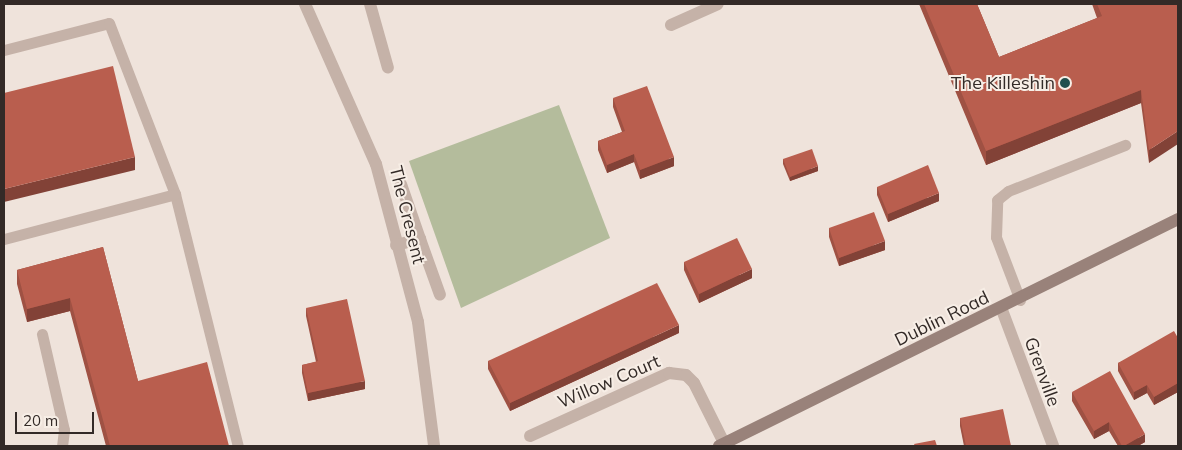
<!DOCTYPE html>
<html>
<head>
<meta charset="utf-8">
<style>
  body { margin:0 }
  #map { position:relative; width:1182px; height:450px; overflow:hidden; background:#efe3db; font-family:Mulish,sans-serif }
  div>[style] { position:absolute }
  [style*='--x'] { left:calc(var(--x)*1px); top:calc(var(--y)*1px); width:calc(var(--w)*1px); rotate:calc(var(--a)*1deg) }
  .green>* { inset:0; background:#b4bc9c }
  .service>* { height:11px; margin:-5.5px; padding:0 5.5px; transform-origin:5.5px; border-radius:5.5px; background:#c5b2a8 }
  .minor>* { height:12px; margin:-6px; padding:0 6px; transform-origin:6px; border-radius:6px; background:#c5b2a8 }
  .secondary>* { height:12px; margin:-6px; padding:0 6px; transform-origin:6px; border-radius:6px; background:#99827a }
  .wall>* { inset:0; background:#9f5143 }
  .shaded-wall>* { inset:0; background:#824237 }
  .building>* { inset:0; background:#b95e4e }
  .dots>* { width:14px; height:14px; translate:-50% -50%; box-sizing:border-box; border:2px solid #f7eee6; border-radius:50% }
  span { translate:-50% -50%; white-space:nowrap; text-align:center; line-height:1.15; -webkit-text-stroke:4px #f7eee6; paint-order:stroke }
  .poi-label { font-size:18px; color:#332a27 }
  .right { translate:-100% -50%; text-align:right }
  .street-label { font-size:18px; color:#332a27 }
  .frame { position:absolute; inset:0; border:5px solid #332a27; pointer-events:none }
  .scale { position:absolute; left:15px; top:412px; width:79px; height:22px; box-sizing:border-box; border:2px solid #332a27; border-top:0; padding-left:6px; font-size:15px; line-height:18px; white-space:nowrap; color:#332a27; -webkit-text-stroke:4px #f7eee6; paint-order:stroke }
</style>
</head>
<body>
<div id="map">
  <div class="green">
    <div style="clip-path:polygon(559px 105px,610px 238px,461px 308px,409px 161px)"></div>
  </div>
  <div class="service">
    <div style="--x:4;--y:50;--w:108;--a:-14.4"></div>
    <div style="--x:109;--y:23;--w:183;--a:68.9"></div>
    <div style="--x:175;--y:194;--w:260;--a:76"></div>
    <div style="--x:4;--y:239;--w:177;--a:-14.7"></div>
    <div style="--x:1020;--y:300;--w:67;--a:-110.9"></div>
    <div style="--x:996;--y:237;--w:37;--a:-88"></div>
    <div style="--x:997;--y:200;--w:14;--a:-39"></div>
    <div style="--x:1008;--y:191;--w:126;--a:-21.5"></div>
    <div style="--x:42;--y:334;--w:98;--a:77.1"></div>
    <div style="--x:64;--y:430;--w:16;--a:97"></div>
  </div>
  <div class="minor">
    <div style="--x:305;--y:4;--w:175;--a:66.1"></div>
    <div style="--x:376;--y:164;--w:163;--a:75.1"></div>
    <div style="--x:418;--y:322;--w:125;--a:82.6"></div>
    <div style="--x:370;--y:4;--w:66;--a:74.3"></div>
    <div style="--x:671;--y:25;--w:51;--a:-24.1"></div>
    <div style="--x:420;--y:239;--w:59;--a:70.3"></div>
    <div style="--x:396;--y:245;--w:25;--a:-14"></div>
    <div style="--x:420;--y:239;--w:58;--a:-109.1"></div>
    <div style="--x:1002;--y:310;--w:145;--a:69.4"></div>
    <div style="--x:530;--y:436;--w:153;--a:-24.4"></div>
    <div style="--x:669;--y:373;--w:17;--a:7"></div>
    <div style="--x:686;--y:375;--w:11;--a:45"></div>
    <div style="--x:694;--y:383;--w:67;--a:63.4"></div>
  </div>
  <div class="secondary">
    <div style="--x:719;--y:446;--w:512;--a:-26.31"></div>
  </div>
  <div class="wall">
    <div style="clip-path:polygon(919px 4px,977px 4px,999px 57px,1097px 18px,1092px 4px,1178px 4px,1149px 163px,1141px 103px,986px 165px)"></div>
    <div style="clip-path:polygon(613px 98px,674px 166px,640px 179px,634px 162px,607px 173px,598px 150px,598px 141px,622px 132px,613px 107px)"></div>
    <div style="clip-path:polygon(783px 159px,818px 171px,790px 181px,783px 164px)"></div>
    <div style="clip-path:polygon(877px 187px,939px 201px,888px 222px,877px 195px)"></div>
    <div style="clip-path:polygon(829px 228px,885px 250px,839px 266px,829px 237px)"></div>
    <div style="clip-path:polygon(103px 247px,138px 381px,229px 446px,106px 446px,70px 311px,27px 322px,17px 284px,17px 270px)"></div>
    <div style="clip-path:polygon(684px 262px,752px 278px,699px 303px,684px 270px)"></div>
    <div style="clip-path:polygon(306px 308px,365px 389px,308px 401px,302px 373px,302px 365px,316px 362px,306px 316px)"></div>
    <div style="clip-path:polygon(679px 333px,510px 411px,488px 369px,488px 361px)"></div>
    <div style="clip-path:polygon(1178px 338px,1178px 392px,1154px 405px,1147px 393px,1134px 400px,1118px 371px,1118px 363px)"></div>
    <div style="clip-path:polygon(1072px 392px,1145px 442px,1138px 446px,1118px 446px,1109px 431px,1094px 439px,1072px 401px)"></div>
    <div style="clip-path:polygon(960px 418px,1011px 446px,964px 446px,960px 426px)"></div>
  </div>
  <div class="shaded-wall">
    <div style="clip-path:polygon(1141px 90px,1141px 103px,986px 165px,986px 151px)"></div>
    <div style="clip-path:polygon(1178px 131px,1178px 144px,1149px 163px,1149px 150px)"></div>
    <div style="clip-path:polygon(634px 154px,634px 162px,607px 173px,607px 165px)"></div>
    <div style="clip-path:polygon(135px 157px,135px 170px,4px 202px,4px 189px)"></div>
    <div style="clip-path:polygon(674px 157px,674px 166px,640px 179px,640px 170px)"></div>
    <div style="clip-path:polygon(818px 166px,818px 171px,790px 181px,790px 177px)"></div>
    <div style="clip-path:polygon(939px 193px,939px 201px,888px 222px,888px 214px)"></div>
    <div style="clip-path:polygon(885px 241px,885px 250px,839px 266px,839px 258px)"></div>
    <div style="clip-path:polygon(752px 269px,752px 278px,699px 303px,699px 294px)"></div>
    <div style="clip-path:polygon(70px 298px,70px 311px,27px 322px,27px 309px)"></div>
    <div style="clip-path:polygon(679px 325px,679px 333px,510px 411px,510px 403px)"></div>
    <div style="clip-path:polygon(365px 381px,365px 389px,308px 401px,308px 393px)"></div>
    <div style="clip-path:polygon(1178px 383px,1178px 392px,1154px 405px,1154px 397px)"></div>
    <div style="clip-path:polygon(1147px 385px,1147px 393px,1134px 400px,1134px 392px)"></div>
    <div style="clip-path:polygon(1109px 422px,1109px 431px,1094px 439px,1094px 431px)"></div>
    <div style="clip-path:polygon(1145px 434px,1145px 442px,1138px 446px,1124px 446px)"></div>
  </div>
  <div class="building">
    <div style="clip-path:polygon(924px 4px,977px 4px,999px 57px,1102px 16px,1097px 4px,1178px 4px,1178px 131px,1149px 150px,1141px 90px,986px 151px)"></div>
    <div style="clip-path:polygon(113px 66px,135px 157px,4px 189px,4px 93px)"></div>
    <div style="clip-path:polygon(647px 86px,674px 157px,640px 170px,634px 154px,607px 165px,598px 141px,625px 131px,613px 98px)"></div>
    <div style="clip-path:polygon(812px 149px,818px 166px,790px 177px,783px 159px)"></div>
    <div style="clip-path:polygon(928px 165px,939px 193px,888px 214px,877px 187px)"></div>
    <div style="clip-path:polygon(874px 212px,885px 241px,839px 258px,829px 228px)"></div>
    <div style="clip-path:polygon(737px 238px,752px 269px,699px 294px,684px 262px)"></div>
    <div style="clip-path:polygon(103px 247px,138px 381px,207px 362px,229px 446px,110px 446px,70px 298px,27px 309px,17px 270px)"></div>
    <div style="clip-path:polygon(657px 283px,679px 325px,510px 403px,488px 361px)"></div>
    <div style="clip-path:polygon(347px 299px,365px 381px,308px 393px,302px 365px,318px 361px,306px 308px)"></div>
    <div style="clip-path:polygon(1174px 331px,1178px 338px,1178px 383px,1154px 397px,1147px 385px,1134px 392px,1118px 363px)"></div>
    <div style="clip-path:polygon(1110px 371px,1145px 434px,1124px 446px,1122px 446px,1109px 422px,1094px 431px,1072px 392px)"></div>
    <div style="clip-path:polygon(1003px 409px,1011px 446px,966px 446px,960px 418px)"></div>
    <div style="clip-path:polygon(935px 440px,937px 446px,915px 446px,914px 444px)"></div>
  </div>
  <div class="dots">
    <div style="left:1065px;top:83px;background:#21504e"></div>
  </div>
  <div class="poi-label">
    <span class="right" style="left:1055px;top:83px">The Killeshin</span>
  </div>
  <div class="street-label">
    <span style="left:407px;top:215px;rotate:76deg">The Cresent</span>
    <span style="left:942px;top:319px;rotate:-26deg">Dublin Road</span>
    <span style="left:1042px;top:372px;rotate:70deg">Grenville</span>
    <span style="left:609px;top:382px;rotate:-23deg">Willow Court</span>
  </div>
  <div class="frame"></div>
  <div class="scale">20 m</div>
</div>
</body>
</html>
